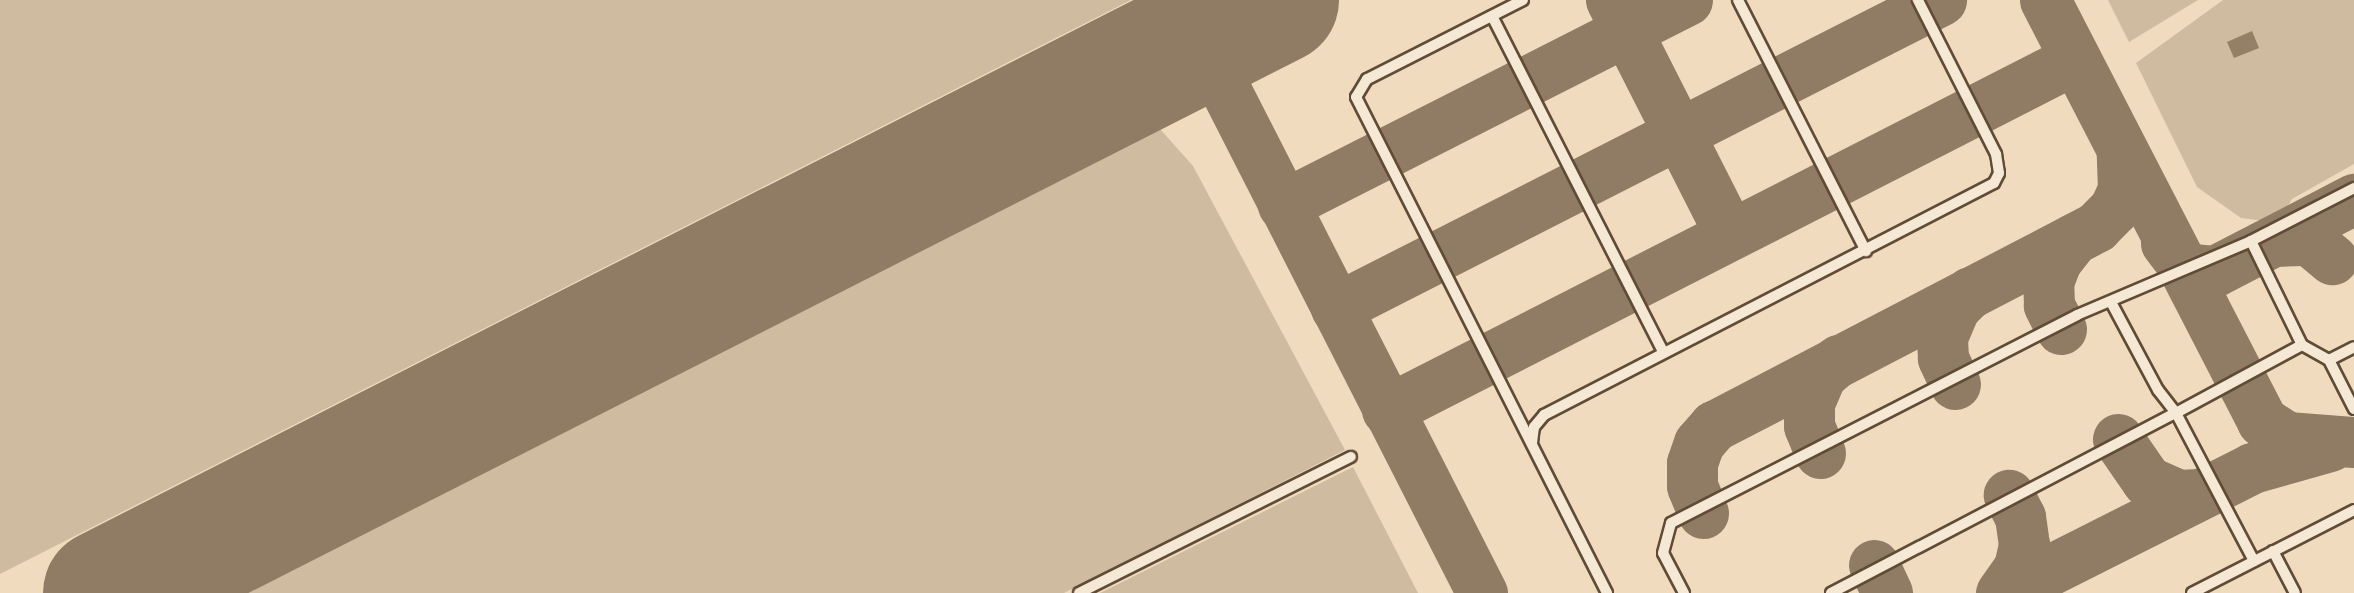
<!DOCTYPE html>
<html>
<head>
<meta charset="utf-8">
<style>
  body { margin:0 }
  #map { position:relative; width:2354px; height:593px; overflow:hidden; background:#f0dbbe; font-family:"IM FELL Double Pica",serif }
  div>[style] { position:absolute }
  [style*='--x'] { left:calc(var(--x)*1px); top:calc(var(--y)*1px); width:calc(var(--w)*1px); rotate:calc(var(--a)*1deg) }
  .green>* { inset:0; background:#cfbb9f }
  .taxiway>* { height:51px; margin:-25.5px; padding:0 25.5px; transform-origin:25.5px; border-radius:25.5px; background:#907c64 }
  .runway>* { height:128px; margin:-64px; padding:0 64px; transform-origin:64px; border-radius:64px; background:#907c64 }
  .building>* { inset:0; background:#948067 }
  .roads { filter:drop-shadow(2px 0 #604c36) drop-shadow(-2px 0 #604c36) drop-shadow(0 2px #604c36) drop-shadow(0 -2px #604c36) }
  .service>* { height:10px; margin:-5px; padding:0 5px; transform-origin:5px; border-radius:5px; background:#f5e8d5 }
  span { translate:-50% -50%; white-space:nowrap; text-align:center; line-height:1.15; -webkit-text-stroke:5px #f5e8d5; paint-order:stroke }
</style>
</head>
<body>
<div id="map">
  <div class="green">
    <div style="clip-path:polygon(0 0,1131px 0,0 574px)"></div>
    <div style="clip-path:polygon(2108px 0,2198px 0,2129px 42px)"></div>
    <div style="clip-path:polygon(2223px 0,2354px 0,2354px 164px,2292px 199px,2281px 218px,2273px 222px,2241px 218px,2197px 187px,2136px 63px)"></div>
    <div style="clip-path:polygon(1160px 129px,1193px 166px,1345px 450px,1064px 593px,245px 593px)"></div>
    <div style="clip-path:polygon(1353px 467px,1418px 593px,1100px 593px)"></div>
  </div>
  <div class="taxiway">
    <div style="--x:1611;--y:0;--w:263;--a:63.1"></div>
    <div style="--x:2045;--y:0;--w:474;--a:62.7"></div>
    <div style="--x:2262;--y:421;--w:30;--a:33"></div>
    <div style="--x:2287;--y:437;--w:67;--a:4.3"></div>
    <div style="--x:1199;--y:38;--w:623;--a:62.98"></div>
    <div style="--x:1283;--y:205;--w:453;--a:-26.9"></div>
    <div style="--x:2274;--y:241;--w:35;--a:-2"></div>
    <div style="--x:2309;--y:240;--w:30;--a:40"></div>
    <div style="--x:2166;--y:243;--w:31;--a:53"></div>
    <div style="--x:2185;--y:268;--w:30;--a:6"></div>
    <div style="--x:2215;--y:271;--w:157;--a:-27.4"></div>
    <div style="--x:1336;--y:308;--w:679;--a:-26.98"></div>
    <div style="--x:2061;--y:329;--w:27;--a:-117"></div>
    <div style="--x:2049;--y:305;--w:23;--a:-92"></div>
    <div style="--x:2048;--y:282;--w:22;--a:-69"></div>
    <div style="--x:2056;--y:261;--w:28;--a:-52"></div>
    <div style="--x:1955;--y:384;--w:29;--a:-115"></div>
    <div style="--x:1943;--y:358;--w:21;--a:-93"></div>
    <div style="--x:1942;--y:337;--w:33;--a:-67"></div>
    <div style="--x:1955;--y:307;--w:21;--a:-45"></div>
    <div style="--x:1387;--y:410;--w:772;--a:-27.03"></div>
    <div style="--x:2118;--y:439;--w:51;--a:55.4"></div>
    <div style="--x:2147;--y:481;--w:34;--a:24"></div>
    <div style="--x:2178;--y:495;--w:21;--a:-3"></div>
    <div style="--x:1820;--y:453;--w:29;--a:-112"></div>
    <div style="--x:1809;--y:426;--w:23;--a:-90"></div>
    <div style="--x:1809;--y:403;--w:30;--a:-67"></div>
    <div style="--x:1821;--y:375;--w:23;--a:-41"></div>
    <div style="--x:1703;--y:513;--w:29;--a:-112"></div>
    <div style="--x:1692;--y:486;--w:23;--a:-90"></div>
    <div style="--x:1692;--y:463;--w:21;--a:-71"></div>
    <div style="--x:1699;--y:443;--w:23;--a:-49"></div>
    <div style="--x:1714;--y:426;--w:431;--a:-27.5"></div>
    <div style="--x:2096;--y:227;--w:25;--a:-45"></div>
    <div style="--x:2114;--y:209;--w:21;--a:-65"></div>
    <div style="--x:2123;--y:190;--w:38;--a:-92"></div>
    <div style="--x:1874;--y:565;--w:31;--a:65"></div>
    <div style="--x:2001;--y:593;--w:32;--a:-55"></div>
    <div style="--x:2019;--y:567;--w:23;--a:-77"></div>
    <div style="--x:2024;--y:545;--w:28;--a:-98"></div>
    <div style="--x:2020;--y:517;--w:25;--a:-117"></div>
    <div style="--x:2004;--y:593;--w:278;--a:-26.7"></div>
    <div style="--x:2252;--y:468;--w:81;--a:-15.8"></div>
  </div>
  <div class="runway">
    <div style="--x:107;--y:593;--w:1310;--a:-26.92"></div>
  </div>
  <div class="building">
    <div style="clip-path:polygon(2252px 31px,2259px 48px,2234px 58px,2227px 42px)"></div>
  </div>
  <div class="roads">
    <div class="service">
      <div style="--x:1523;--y:0;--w:175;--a:153.1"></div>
      <div style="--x:1367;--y:79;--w:21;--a:121"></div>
      <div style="--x:1356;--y:97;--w:556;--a:63.16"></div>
      <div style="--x:1738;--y:0;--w:282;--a:63"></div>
      <div style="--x:1492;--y:16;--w:378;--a:63"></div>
      <div style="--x:2251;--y:241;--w:116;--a:63.9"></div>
      <div style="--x:2302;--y:345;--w:31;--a:29"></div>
      <div style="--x:2329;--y:360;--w:55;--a:63"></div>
      <div style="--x:2329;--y:360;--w:28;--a:-27"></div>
      <div style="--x:1532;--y:443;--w:16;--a:-83"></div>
      <div style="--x:1534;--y:427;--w:16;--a:-50"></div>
      <div style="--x:1544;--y:415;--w:506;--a:-27.27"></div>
      <div style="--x:1994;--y:183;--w:11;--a:-63"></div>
      <div style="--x:1999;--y:173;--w:19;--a:-99"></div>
      <div style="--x:1996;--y:154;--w:173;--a:-116.9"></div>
      <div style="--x:2273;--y:551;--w:47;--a:62.4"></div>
      <div style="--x:2254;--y:561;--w:167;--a:-117.8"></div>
      <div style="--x:2176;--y:413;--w:143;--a:-28.4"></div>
      <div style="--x:1079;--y:593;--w:304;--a:-26.6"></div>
      <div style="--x:1684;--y:593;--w:45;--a:-117.7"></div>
      <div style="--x:1663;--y:553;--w:31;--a:-75"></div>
      <div style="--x:1671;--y:523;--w:456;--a:-27.1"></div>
      <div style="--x:2077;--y:315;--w:189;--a:-23"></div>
      <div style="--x:2251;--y:241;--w:116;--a:-27.2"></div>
      <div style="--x:1831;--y:593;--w:389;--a:-27.6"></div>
      <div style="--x:2176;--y:413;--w:29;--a:-128"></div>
      <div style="--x:2158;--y:390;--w:100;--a:-118.1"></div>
      <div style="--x:2192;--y:593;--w:182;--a:-27.1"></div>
    </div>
  </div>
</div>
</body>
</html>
